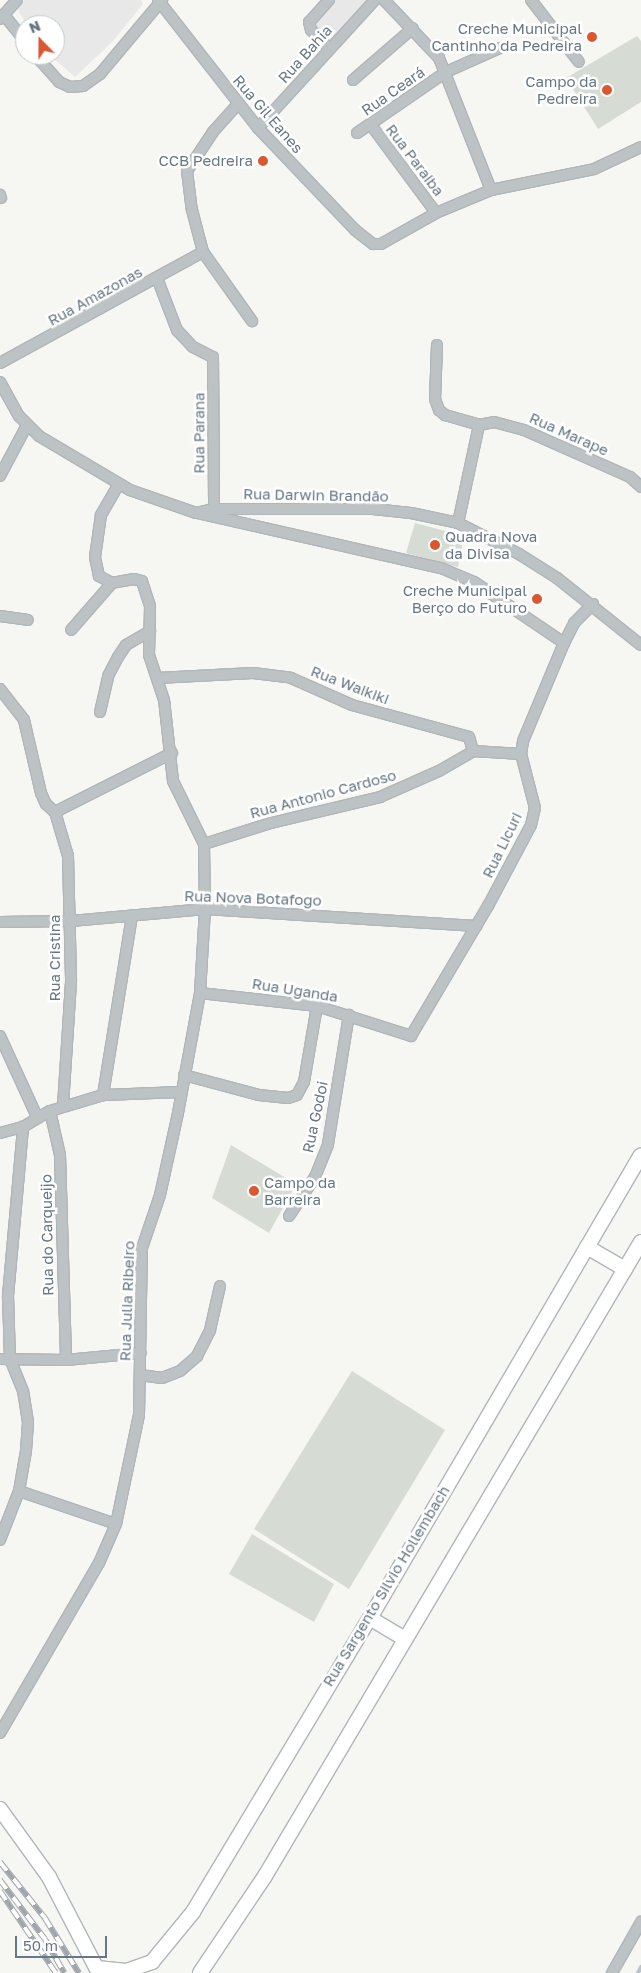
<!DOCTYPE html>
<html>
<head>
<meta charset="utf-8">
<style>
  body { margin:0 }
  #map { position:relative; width:641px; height:1973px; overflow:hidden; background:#f6f6f3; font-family:"Golos Text",sans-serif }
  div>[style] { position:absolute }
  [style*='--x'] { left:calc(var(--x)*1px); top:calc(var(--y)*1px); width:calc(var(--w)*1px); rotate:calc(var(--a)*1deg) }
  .built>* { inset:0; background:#e7e8e7 }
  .green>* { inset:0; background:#d6dbd3 }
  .stream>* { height:4px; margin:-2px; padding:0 2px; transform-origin:2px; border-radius:2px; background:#b9c3c8 }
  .roads { filter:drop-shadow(1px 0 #b0b6ba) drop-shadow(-1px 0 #b0b6ba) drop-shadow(0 1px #b0b6ba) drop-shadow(0 -1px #b0b6ba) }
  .minor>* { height:10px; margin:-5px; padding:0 5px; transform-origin:5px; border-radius:5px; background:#bdc2c5 }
  .secondary>* { height:14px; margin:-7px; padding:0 7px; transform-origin:7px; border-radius:7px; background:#fff }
  .rail>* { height:5.5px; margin-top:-2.75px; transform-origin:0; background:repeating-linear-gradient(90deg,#fff 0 11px,#9fa6ab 0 22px); box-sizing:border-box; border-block:1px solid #9fa6ab }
  .dots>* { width:14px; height:14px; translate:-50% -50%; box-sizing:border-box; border:2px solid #fff; border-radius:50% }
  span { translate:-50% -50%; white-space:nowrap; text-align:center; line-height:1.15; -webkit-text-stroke:5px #fff; paint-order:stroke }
  .poi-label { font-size:15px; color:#677783 }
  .right { translate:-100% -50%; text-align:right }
  .left { translate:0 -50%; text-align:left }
  .street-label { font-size:15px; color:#677783 }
  .north { position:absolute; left:15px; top:15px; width:50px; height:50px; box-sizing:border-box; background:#fff; border:1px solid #c2c9cd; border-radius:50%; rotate:338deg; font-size:14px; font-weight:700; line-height:20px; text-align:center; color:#677783 }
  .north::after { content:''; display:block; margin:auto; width:18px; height:22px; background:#da5730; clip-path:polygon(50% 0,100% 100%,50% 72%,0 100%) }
  .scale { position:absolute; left:15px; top:1936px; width:92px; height:22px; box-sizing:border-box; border:2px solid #677783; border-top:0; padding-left:6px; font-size:15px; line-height:18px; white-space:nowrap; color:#677783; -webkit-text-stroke:4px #fff; paint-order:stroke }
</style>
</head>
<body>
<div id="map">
  <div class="built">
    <div style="clip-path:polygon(25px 0,141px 0,143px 4px,112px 42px,75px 77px,50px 55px,55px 55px,55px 25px,27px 25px,17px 8px)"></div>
    <div style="clip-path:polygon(333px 0,370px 0,327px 42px,311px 23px)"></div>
  </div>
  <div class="green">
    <div style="clip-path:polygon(637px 36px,641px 41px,641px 102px,598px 129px,566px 78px)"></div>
    <div style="clip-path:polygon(415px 523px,464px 536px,458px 567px,406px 553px)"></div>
    <div style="clip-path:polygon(231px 1145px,296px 1184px,269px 1233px,212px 1198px)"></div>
    <div style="clip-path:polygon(352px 1371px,445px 1430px,349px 1589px,254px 1529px)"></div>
    <div style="clip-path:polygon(252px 1534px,334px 1584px,314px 1622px,229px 1574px)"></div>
  </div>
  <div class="stream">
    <div style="--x:638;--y:1973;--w:7;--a:-63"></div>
  </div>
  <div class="roads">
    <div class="minor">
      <div style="--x:158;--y:0;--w:162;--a:52"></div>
      <div style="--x:258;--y:128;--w:141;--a:46.4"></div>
      <div style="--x:355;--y:230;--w:23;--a:38"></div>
      <div style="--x:373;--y:244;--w:8;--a:0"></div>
      <div style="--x:381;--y:244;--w:63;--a:-29.4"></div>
      <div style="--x:436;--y:213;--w:60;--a:-22.7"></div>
      <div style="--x:491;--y:190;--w:105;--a:-11.5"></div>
      <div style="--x:594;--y:169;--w:52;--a:-25.1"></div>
      <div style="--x:329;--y:0;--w:30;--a:132"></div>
      <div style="--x:309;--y:22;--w:8;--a:76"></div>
      <div style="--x:311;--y:30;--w:25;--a:45"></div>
      <div style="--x:384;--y:0;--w:80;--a:46.5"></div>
      <div style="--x:439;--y:58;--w:142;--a:68.5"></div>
      <div style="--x:531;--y:0;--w:78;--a:52.3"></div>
      <div style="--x:4;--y:15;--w:33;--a:51"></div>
      <div style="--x:0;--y:19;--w:25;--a:-48"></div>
      <div style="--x:35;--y:55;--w:36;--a:48"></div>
      <div style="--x:59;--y:82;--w:12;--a:24"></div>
      <div style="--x:70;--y:87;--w:13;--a:-4"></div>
      <div style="--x:83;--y:86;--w:21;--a:-35"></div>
      <div style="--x:100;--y:74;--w:97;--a:-50"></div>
      <div style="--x:353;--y:80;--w:79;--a:-40.9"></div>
      <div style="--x:238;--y:104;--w:38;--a:132"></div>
      <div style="--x:213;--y:132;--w:47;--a:123.7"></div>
      <div style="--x:187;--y:171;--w:39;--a:83"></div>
      <div style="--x:192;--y:210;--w:43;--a:75.3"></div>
      <div style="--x:203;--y:252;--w:85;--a:54.6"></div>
      <div style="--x:371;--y:125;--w:109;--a:53.5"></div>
      <div style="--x:258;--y:128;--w:173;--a:-47.6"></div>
      <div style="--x:357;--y:133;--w:108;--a:-34.4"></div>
      <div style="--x:446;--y:72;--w:59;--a:-24"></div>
      <div style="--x:0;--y:195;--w:3;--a:72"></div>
      <div style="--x:157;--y:278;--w:56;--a:69"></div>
      <div style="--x:177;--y:330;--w:23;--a:47"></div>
      <div style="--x:193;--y:347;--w:22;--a:27"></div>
      <div style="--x:213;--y:357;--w:152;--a:89.6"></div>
      <div style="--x:437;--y:345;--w:54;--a:92.1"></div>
      <div style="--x:435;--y:399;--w:12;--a:70"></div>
      <div style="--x:439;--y:410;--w:8;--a:40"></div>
      <div style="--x:445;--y:415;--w:35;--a:16"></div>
      <div style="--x:479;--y:425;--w:15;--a:-11"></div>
      <div style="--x:494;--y:422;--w:31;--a:15"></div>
      <div style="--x:524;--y:430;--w:116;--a:23.9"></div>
      <div style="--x:630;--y:477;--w:15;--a:42"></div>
      <div style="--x:0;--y:363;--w:231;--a:-28.7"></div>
      <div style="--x:0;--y:382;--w:39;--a:61"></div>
      <div style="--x:19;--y:416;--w:28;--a:45"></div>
      <div style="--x:39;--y:436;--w:106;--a:30.7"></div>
      <div style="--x:130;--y:490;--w:70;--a:19.2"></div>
      <div style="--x:196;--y:513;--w:18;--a:-13"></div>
      <div style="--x:214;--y:509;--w:159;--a:0"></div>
      <div style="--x:373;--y:509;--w:38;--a:6"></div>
      <div style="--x:411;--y:513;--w:48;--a:12"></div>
      <div style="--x:458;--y:523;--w:68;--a:26.9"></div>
      <div style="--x:519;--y:554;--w:45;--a:32.3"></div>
      <div style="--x:557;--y:578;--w:107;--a:38.6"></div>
      <div style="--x:0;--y:476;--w:58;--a:-62.1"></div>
      <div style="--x:198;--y:513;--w:249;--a:12.8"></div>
      <div style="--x:441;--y:568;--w:36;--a:23"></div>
      <div style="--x:474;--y:582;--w:109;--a:34.1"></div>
      <div style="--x:458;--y:523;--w:100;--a:-77.9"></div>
      <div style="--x:112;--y:583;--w:15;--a:-152"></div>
      <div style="--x:99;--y:576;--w:19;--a:-102"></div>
      <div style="--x:95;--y:557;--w:42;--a:-81.9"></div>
      <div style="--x:101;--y:515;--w:36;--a:-60"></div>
      <div style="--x:0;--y:616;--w:28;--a:8"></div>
      <div style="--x:157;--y:678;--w:96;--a:-3"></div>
      <div style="--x:253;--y:673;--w:38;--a:7"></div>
      <div style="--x:291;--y:678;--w:67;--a:23.9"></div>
      <div style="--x:352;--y:705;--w:121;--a:15.3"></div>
      <div style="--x:469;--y:737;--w:15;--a:74"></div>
      <div style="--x:473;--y:751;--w:48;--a:3.6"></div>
      <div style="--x:0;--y:689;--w:39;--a:52"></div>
      <div style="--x:24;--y:720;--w:75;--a:76.9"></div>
      <div style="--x:41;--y:793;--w:12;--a:66"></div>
      <div style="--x:46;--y:804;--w:12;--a:42"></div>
      <div style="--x:55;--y:812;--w:46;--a:73.5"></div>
      <div style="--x:68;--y:856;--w:126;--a:88.6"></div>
      <div style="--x:71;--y:982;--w:124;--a:93.7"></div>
      <div style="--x:100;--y:712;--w:37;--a:-77"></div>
      <div style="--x:108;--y:676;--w:21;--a:-62"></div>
      <div style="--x:118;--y:657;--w:14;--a:-56"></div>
      <div style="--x:126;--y:645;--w:28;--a:-30"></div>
      <div style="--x:55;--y:812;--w:131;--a:-26.8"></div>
      <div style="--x:204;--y:844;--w:70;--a:-17.4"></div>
      <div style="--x:271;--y:823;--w:112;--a:-13.4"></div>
      <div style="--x:380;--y:797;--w:64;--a:-23.8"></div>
      <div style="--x:439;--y:771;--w:39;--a:-30"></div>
      <div style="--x:0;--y:922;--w:71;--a:-0.8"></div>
      <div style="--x:71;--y:921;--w:135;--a:-5.1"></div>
      <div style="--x:205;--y:909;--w:272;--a:3.6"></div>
      <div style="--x:200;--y:993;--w:118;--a:6.3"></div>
      <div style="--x:317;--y:1006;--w:99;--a:17.7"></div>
      <div style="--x:411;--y:1036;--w:151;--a:-59.4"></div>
      <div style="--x:488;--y:906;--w:92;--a:-62"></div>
      <div style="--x:531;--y:825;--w:17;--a:-77"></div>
      <div style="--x:535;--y:808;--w:56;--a:-104.5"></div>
      <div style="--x:521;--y:754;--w:13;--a:-81"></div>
      <div style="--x:523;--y:741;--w:106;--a:-67.3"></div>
      <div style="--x:564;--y:643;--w:22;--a:-63"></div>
      <div style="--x:574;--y:623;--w:27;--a:-45"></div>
      <div style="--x:0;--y:1036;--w:89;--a:65.4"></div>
      <div style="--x:184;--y:1075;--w:78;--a:14.9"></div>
      <div style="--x:259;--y:1095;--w:29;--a:6"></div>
      <div style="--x:288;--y:1098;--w:9;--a:-18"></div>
      <div style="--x:297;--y:1095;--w:15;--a:-62"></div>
      <div style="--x:304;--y:1082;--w:77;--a:-80.3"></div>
      <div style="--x:103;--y:1095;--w:182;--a:-80.8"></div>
      <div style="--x:50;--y:1111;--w:45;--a:77.2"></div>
      <div style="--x:60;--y:1155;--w:205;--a:88.3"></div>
      <div style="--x:0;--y:1133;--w:24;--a:-15"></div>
      <div style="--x:23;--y:1127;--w:31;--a:-31"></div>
      <div style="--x:50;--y:1111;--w:55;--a:-16.8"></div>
      <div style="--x:103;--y:1095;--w:78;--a:-2.2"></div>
      <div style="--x:289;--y:1216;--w:47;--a:-56.3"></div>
      <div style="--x:315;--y:1177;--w:35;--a:-68"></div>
      <div style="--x:328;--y:1144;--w:131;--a:-80.8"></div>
      <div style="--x:0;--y:1359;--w:66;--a:0.9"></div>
      <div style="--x:66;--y:1360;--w:75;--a:-5.3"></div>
      <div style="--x:140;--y:1375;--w:22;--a:8"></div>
      <div style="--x:162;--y:1378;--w:19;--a:-21"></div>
      <div style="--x:180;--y:1371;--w:23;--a:-41"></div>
      <div style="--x:197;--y:1356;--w:29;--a:-63"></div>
      <div style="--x:210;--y:1330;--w:45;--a:-77.2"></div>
      <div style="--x:19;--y:1491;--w:102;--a:18.8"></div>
      <div style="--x:0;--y:1540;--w:53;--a:-68.8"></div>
      <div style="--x:19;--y:1491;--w:41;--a:-80.1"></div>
      <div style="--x:26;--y:1451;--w:29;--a:-86"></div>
      <div style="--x:28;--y:1422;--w:31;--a:-99"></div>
      <div style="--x:23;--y:1391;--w:35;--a:-112"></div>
      <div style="--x:10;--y:1359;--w:63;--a:-91.8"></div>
      <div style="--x:8;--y:1296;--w:170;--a:-84.9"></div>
      <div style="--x:0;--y:1733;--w:197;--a:-59.8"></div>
      <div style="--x:99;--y:1563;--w:43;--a:-66.4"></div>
      <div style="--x:116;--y:1524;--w:111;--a:-78.1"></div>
      <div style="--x:139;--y:1415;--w:167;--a:-89"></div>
      <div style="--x:142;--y:1248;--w:56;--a:-71.2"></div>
      <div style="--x:160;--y:1195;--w:84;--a:-77.6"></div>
      <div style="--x:178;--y:1113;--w:122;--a:-79.6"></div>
      <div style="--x:200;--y:993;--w:84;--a:-86.6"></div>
      <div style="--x:205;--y:909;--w:65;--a:-90.9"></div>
      <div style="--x:204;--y:844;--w:70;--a:-116.2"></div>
      <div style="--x:173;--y:781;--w:81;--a:-96.3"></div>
      <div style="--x:164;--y:700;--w:47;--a:-108.4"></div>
      <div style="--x:149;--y:655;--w:49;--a:-88.8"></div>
      <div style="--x:150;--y:606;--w:26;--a:-108"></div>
      <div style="--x:142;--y:581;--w:8;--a:-166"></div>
      <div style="--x:134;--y:579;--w:22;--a:170"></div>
      <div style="--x:112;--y:583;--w:62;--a:131.1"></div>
      <div style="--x:612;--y:1973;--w:59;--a:-60.4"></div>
    </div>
    <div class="secondary">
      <div style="--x:587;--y:1247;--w:44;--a:30.1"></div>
      <div style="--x:370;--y:1618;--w:41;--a:31"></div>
      <div style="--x:0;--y:1809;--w:84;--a:54.2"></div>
      <div style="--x:49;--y:1877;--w:108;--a:62.5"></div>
      <div style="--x:97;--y:1968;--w:29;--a:6"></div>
      <div style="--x:126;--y:1971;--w:28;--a:-19"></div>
      <div style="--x:152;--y:1962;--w:65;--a:-50.6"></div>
      <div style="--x:193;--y:1912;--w:343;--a:-59"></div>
      <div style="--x:370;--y:1618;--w:536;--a:-59.66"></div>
      <div style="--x:200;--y:1973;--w:117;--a:-56.2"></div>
      <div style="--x:265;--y:1876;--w:737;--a:-59.33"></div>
    </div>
  </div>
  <div class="rail">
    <div style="--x:0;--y:1862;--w:72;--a:51.2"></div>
    <div style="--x:45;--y:1918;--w:65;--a:58.3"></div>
    <div style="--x:0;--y:1880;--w:74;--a:52.7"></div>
    <div style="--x:45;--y:1939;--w:39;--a:60"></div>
    <div style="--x:0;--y:1891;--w:99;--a:55.7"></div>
  </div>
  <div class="dots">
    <div style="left:592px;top:37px;background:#da5730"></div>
    <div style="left:607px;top:90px;background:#da5730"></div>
    <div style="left:263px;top:161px;background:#da5730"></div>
    <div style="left:435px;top:545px;background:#da5730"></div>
    <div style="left:537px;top:599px;background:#da5730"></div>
    <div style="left:254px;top:1191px;background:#da5730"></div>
  </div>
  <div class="poi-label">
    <span class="right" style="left:582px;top:37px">Creche Municipal<br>Cantinho da Pedreira</span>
    <span class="right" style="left:597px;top:90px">Campo da<br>Pedreira</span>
    <span class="right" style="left:253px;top:161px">CCB Pedreira</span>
    <span class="left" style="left:445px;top:545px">Quadra Nova<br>da Divisa</span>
    <span class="right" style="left:527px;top:599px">Creche Municipal<br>Berço do Futuro</span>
    <span class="left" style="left:264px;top:1191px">Campo da<br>Barreira</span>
  </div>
  <div class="street-label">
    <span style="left:305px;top:54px;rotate:-48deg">Rua Bahia</span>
    <span style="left:393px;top:91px;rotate:-35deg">Rua Ceará</span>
    <span style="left:268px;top:114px;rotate:49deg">Rua Gil Eanes</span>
    <span style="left:415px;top:160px;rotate:53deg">Rua Paraiba</span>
    <span style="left:95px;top:296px;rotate:-29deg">Rua Amazonas</span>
    <span style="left:199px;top:433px;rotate:-90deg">Rua Parana</span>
    <span style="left:569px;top:434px;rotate:24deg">Rua Marape</span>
    <span style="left:316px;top:495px;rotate:1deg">Rua Darwin Brandão</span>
    <span style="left:350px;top:685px;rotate:21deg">Rua Waikiki</span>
    <span style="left:323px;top:794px;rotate:-15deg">Rua Antonio Cardoso</span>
    <span style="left:502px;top:845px;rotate:-64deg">Rua Licuri</span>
    <span style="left:253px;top:898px;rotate:2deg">Rua Nova Botafogo</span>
    <span style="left:55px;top:958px;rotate:-90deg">Rua Cristina</span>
    <span style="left:295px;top:990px;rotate:9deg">Rua Uganda</span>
    <span style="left:315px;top:1117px;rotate:-78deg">Rua Godoi</span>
    <span style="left:47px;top:1235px;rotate:-91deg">Rua do Carqueijo</span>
    <span style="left:127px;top:1301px;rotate:-88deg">Rua Julia Ribeiro</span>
    <span style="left:386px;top:1586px;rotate:-59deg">Rua Sargento Silvio Hollembach</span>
  </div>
  <div class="north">N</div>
  <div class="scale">50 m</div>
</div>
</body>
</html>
